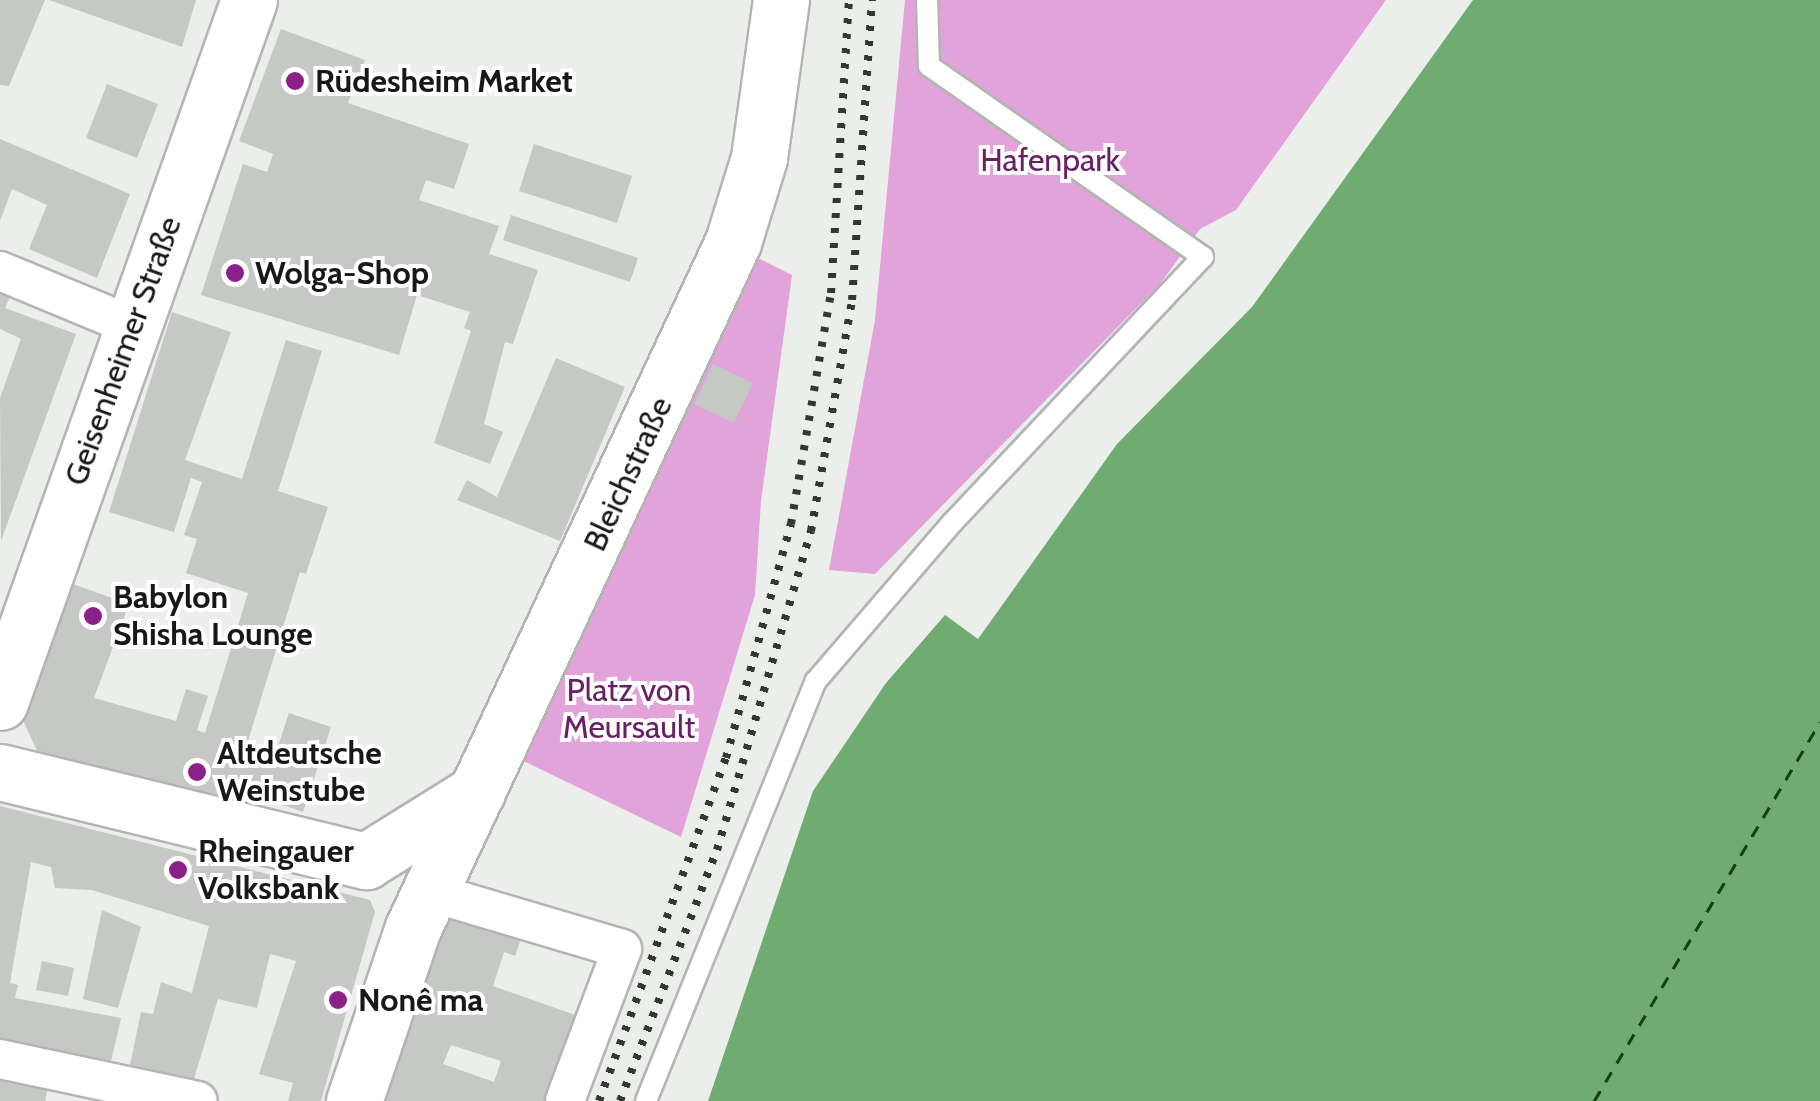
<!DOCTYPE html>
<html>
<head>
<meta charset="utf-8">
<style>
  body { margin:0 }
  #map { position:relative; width:1820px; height:1101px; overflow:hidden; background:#ebeeeb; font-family:Cabin,sans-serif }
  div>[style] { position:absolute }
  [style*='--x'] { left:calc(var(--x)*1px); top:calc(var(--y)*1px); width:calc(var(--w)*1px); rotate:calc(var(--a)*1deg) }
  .green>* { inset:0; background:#e2a3db }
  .water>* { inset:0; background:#70ac71 }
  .ferry>* { height:2.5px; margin-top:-1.25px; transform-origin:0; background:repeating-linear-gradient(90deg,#133e16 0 12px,transparent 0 22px) }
  .building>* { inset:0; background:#c5c8c5 }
  .roads { filter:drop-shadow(2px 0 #b3b5b2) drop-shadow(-2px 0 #b3b5b2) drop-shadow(0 2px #b3b5b2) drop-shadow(0 -2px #b3b5b2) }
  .service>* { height:20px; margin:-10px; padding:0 10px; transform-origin:10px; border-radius:10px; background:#fff }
  .minor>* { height:38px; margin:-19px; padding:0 19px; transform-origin:19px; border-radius:19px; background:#fff }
  .primary>* { height:55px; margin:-27.5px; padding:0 27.5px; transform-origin:27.5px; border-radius:27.5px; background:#fff }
  .rail>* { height:8px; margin-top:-4px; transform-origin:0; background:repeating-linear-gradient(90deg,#353735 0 5px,transparent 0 15px) }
  .dots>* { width:28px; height:28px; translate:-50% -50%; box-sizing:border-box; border:5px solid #fff; border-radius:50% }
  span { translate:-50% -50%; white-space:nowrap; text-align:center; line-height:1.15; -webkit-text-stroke:8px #fff; paint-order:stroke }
  .poi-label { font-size:32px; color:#171817; font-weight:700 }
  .left { translate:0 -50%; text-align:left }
  .park-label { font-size:32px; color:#6a2066 }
  .street-label { font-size:32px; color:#171817 }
</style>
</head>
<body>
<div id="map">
  <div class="green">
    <div style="clip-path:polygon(905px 0,1386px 0,1236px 210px,1200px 229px,1160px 284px,875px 574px,829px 570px,875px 320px)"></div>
    <div style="clip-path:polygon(758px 258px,792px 275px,761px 501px,755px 595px,681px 837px,509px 754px)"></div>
  </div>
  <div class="water">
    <div style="clip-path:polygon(1473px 0,1820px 0,1820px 1101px,708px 1101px,813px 791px,886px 683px,945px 615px,978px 639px,1117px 444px,1252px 307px)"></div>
  </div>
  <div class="ferry">
    <div style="--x:1594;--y:1101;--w:441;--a:-59.2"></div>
  </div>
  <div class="building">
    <div style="clip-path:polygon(0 0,45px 0,9px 86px,0 85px)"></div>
    <div style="clip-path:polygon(49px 0,196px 0,182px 47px)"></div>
    <div style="clip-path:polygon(281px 29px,365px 60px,348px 103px,469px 144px,454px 189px,426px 180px,419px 200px,499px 226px,489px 254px,538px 270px,513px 344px,505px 342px,484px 424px,503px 432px,490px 464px,434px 443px,471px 331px,464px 328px,470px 312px,417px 295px,399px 355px,201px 295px,243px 164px,267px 172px,273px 154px,239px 141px)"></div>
    <div style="clip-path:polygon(107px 84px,158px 104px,137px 158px,86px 138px)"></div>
    <div style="clip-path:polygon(0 139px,130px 194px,97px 278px,29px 249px,47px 205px,12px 189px,0 221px)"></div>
    <div style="clip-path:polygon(534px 144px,632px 176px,617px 223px,519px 191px)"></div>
    <div style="clip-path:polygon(511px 215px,638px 258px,630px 282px,503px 240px)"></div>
    <div style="clip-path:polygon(0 292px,10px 297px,5px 308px,76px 334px,1px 541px,0 398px,21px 339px,0 329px)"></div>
    <div style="clip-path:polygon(172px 312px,231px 332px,185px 460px,242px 479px,286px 340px,322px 351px,278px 491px,328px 507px,306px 574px,300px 572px,243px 757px,271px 767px,289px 713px,331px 727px,303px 812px,233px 788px,227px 805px,37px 751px,22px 718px,70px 583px,129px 604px,94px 698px,176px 721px,186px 689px,208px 696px,197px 730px,205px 733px,248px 593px,186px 573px,197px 539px,184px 535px,202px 482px,191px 478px,174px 532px,109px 512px)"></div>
    <div style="clip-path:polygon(556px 358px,625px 387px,560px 541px,457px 500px,467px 480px,497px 497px)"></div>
    <div style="clip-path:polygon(713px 364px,753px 383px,734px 423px,694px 404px)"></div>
    <div style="clip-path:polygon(0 806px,370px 900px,375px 912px,321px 1101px,288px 1101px,293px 1083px,259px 1074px,296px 961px,270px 954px,257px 1008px,218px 999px,191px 1089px,128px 1075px,141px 1012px,153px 1014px,161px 982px,192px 993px,209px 926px,92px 890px,55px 888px,51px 867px,31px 862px,10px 983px,18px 985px,15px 998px,121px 1018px,109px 1070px,0 1045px)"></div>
    <div style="clip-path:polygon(102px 910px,141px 927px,118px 1008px,83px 999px)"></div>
    <div style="clip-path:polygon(evenodd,440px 915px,522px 935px,515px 956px,504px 952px,493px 986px,581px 1017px,552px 1101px,376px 1101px,440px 915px,451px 1045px,501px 1061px,494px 1082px,443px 1064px,451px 1045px)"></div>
    <div style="clip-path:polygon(42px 961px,74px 968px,68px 996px,36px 990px)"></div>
    <div style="clip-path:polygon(0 1073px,49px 1083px,45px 1101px,0 1101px)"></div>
  </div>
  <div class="roads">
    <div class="service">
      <div style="--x:646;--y:1101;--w:453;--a:-68"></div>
      <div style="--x:816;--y:681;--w:208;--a:-49.3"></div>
      <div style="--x:952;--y:523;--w:366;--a:-46.7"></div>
      <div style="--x:1203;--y:257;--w:334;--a:-145.1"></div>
      <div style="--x:929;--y:66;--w:66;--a:-91.7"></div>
    </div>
    <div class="minor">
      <div style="--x:0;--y:271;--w:144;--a:22.5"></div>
      <div style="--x:430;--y:892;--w:200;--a:16.5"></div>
      <div style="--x:622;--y:949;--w:162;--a:110.6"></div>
      <div style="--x:0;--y:1059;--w:202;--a:12"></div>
    </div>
    <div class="primary">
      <div style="--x:0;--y:702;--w:745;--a:-70.47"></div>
      <div style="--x:0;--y:772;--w:377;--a:13.7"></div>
      <div style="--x:366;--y:861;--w:131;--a:-31.9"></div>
      <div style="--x:354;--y:1101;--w:183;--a:-71.2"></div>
      <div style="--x:413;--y:928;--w:757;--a:-64.99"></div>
      <div style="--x:733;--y:242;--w:88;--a:-72.8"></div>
      <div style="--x:759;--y:158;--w:160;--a:-82.1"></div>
    </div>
  </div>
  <div class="rail">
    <div style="--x:599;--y:1101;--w:366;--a:-69.7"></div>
    <div style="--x:726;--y:758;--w:243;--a:-74.5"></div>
    <div style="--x:791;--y:524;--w:234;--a:-80.2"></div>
    <div style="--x:831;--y:293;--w:294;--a:-86.5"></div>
    <div style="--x:620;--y:1101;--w:269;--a:-68.9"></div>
    <div style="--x:717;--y:850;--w:333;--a:-73.6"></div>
    <div style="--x:811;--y:531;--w:235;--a:-79.9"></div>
    <div style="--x:852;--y:300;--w:301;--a:-86.2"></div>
  </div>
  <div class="dots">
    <div style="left:295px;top:81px;background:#8b2186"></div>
    <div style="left:235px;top:273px;background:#8b2186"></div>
    <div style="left:93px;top:616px;background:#8b2186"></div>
    <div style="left:197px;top:772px;background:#8b2186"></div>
    <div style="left:178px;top:870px;background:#8b2186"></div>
    <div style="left:338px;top:1000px;background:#8b2186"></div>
  </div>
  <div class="poi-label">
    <span class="left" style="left:315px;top:81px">Rüdesheim Market</span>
    <span class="left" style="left:255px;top:273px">Wolga-Shop</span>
    <span class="left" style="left:113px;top:616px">Babylon<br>Shisha Lounge</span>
    <span class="left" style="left:217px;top:772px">Altdeutsche<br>Weinstube</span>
    <span class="left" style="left:198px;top:870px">Rheingauer<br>Volksbank</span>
    <span class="left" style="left:358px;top:1000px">Nonê ma</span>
  </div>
  <div class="park-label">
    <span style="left:1050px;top:160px">Hafenpark</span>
    <span style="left:629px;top:709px">Platz von<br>Meursault</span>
  </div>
  <div class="street-label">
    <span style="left:123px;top:351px;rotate:-70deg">Geisenheimer Straße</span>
    <span style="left:628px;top:474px;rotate:-65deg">Bleichstraße</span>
  </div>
</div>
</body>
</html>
